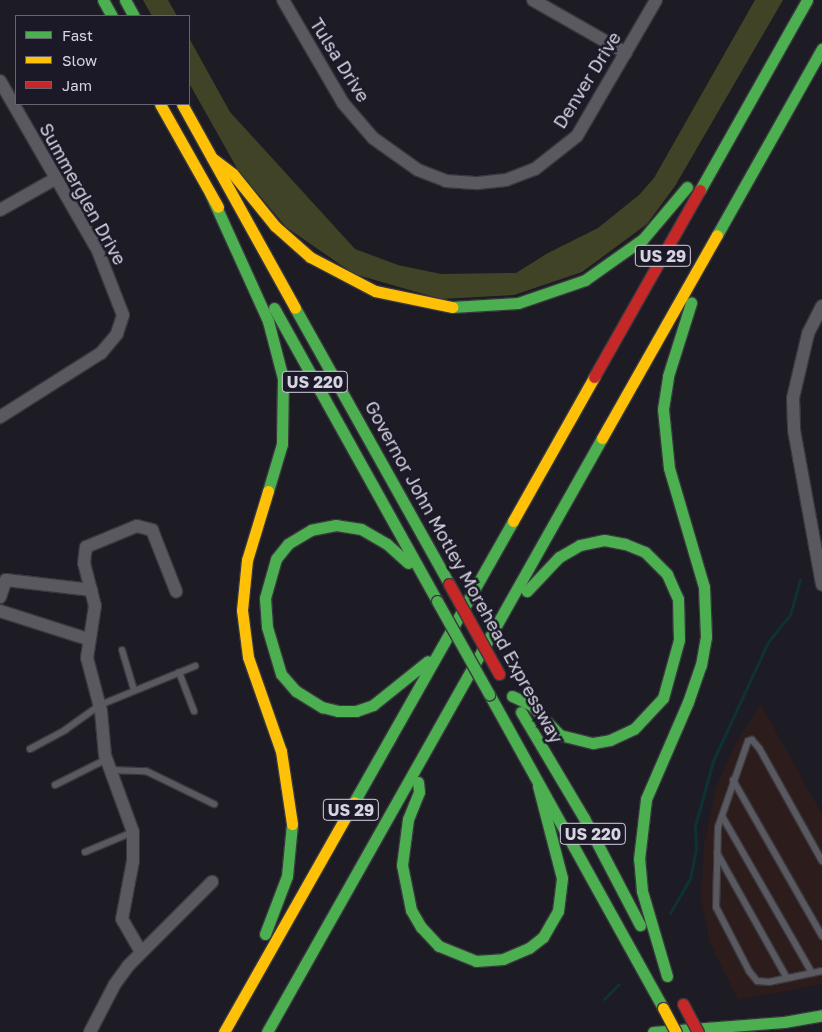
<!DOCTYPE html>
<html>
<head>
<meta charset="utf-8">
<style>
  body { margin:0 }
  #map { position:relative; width:822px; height:1032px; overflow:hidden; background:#1d1c24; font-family:"Golos Text",sans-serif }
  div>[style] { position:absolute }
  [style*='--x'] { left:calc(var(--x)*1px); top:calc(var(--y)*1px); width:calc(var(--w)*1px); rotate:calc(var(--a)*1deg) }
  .industrial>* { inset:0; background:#2d1c1c }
  .forest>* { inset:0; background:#404326 }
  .stream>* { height:3px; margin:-1.5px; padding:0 1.5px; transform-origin:1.5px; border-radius:1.5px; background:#0e3233 }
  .roads { filter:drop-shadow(1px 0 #39383f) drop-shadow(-1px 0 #39383f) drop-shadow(0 1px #39383f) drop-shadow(0 -1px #39383f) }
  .lane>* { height:6px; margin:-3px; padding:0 3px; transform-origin:3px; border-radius:3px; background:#5a5960 }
  .street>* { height:12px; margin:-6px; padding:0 6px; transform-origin:6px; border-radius:6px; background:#5a5960 }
  .fast>* { height:11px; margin:-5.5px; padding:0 5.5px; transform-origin:5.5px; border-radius:5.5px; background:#4caf50 }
  .slow>* { height:11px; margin:-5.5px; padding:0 5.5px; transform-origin:5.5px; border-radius:5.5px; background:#ffc107 }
  .jam>* { height:11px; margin:-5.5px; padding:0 5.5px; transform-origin:5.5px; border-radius:5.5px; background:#c62828 }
  .bridges { filter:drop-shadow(1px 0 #39383f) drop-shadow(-1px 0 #39383f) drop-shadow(0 1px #39383f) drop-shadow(0 -1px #39383f) }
  .fast-bridge>* { height:11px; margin:-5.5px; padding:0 5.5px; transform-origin:5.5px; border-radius:5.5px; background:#4caf50 }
  .slow-bridge>* { height:11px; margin:-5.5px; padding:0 5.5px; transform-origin:5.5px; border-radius:5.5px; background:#ffc107 }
  .jam-bridge>* { height:11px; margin:-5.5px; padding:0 5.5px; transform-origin:5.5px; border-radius:5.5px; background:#c62828 }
  span { translate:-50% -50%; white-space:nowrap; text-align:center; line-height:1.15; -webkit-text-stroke:5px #1b1828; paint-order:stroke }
  .shield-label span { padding:1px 4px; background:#1b1828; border:1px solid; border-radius:4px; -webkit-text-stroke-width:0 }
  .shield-label { font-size:16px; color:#d6d4e0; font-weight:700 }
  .street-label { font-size:18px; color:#d6d4e0 }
  .legend { position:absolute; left:15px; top:15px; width:175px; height:90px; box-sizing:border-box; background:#1b1828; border:1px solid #666372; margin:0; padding:6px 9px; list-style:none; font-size:15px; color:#d6d4e0 }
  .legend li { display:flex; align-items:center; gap:10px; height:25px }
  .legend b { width:25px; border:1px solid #666372 }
</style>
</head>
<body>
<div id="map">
  <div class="industrial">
    <div style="clip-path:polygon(761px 705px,822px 814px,822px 984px,738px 1000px,710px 943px,701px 899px,704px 845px,716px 788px,735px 744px)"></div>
  </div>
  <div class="forest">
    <div style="clip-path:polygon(143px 0,168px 0,177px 16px,152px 16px)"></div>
    <div style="clip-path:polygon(755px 0,783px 0,675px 186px,647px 224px,582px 272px,514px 295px,441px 299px,354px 274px,286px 227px,238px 170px,189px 83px,189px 38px,230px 112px,355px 249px,398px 265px,441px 274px,516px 273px,548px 253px,598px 228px,639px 195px,654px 178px)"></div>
  </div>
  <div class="stream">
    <div style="--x:670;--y:913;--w:39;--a:-60"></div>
    <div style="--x:690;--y:879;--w:32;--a:-79"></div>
    <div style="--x:696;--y:848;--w:22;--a:-93"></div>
    <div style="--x:695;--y:826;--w:67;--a:-74.5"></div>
    <div style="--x:713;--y:761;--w:131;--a:-65.2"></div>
    <div style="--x:768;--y:642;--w:35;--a:-51"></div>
    <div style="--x:790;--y:615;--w:37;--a:-74"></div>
    <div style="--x:604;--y:999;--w:21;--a:-45"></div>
  </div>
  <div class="roads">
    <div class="lane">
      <div style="--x:122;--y:650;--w:42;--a:73.3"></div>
      <div style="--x:179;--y:672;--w:42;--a:69"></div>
      <div style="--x:30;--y:749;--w:40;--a:-28"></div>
      <div style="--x:65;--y:730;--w:43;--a:-35.5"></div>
      <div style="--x:100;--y:705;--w:103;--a:-22.3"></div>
      <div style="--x:110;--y:770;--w:36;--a:2"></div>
      <div style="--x:146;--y:771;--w:76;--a:25.9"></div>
      <div style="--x:733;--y:780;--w:180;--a:60.3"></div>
      <div style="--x:55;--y:785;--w:58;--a:-26.6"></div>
      <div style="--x:722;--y:816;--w:181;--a:60.2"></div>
      <div style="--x:85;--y:852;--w:52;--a:-22.6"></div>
      <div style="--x:717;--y:853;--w:143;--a:60.8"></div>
      <div style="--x:822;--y:861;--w:129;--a:-119.1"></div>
      <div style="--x:759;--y:748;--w:11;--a:-131"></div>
      <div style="--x:752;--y:740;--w:4;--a:166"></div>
      <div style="--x:748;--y:741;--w:91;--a:109.2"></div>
      <div style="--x:718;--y:827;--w:80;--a:91.4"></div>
      <div style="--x:716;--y:907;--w:72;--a:62.7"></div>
      <div style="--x:749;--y:971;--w:13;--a:51"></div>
      <div style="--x:757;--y:981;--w:12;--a:5"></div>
      <div style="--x:769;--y:982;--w:54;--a:-11.7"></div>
    </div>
    <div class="street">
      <div style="--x:283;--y:0;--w:119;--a:59.8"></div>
      <div style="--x:343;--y:103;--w:46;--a:49.4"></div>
      <div style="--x:373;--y:138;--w:55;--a:35.4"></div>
      <div style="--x:418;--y:170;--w:30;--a:21"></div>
      <div style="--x:446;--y:181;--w:32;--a:4"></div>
      <div style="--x:478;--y:183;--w:28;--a:-6"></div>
      <div style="--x:506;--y:180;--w:31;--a:-21"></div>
      <div style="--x:535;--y:169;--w:53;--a:-38.2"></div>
      <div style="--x:577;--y:136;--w:157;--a:-59.8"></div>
      <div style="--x:533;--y:0;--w:107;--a:29.7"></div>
      <div style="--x:0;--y:81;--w:196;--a:60"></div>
      <div style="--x:98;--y:251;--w:69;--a:68.7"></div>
      <div style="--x:123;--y:315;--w:20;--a:108"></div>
      <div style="--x:117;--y:334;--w:25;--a:130"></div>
      <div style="--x:101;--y:353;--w:120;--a:147.6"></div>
      <div style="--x:0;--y:210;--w:63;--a:-29.4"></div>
      <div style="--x:822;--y:306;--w:31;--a:117"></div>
      <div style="--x:808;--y:334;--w:66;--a:103.2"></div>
      <div style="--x:793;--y:398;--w:32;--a:88"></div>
      <div style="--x:794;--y:430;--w:157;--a:79.7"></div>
      <div style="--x:0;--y:597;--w:18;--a:-71"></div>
      <div style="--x:6;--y:580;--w:86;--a:6.7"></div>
      <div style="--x:0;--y:611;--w:92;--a:17.7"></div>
      <div style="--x:141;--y:952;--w:38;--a:-120"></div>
      <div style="--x:122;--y:919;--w:59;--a:-79.3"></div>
      <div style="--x:133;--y:861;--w:29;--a:-90"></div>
      <div style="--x:133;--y:832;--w:82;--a:-110"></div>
      <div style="--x:105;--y:755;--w:44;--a:-95.2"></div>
      <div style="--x:101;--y:711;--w:55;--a:-104.8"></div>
      <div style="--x:87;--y:658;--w:53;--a:-81.3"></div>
      <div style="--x:95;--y:606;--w:44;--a:-104.3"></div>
      <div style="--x:84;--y:563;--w:16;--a:-83"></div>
      <div style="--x:86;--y:547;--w:55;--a:-22.4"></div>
      <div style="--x:137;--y:526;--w:16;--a:15"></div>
      <div style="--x:152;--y:530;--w:66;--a:68.5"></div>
      <div style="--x:90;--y:1032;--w:54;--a:-62.5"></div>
      <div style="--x:115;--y:984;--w:22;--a:-54"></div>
      <div style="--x:128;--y:966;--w:119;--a:-45"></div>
    </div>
    <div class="fast">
      <div style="--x:103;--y:0;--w:18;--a:61"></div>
      <div style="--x:125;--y:0;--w:18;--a:61"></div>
      <div style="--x:700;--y:190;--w:218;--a:-60.6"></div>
      <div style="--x:210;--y:193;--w:141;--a:65.6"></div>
      <div style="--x:268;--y:321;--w:59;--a:75.3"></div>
      <div style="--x:283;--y:378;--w:66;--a:90.9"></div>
      <div style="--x:282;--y:444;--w:49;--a:106.6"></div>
      <div style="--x:717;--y:235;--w:214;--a:-60.6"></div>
      <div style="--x:452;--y:307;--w:66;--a:-3.5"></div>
      <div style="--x:518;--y:303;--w:71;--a:-18.9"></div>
      <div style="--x:585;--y:280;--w:71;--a:-35.3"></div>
      <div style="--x:643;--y:239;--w:68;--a:-49.8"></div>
      <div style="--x:274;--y:308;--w:335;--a:60.9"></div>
      <div style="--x:295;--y:308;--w:316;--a:60.8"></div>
      <div style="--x:408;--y:563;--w:28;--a:-138"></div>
      <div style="--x:387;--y:544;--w:30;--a:-150"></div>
      <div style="--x:361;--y:529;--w:25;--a:-171"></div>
      <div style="--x:336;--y:525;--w:25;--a:169"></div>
      <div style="--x:311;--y:530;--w:27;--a:149"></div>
      <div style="--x:288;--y:544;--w:19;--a:129"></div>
      <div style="--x:276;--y:559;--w:41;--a:105.8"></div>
      <div style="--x:265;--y:598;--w:29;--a:86"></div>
      <div style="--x:267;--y:627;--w:49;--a:73.4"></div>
      <div style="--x:281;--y:674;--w:23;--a:49"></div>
      <div style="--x:296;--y:691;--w:31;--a:32"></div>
      <div style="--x:322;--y:707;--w:16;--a:14"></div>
      <div style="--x:338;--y:711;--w:18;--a:0"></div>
      <div style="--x:356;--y:711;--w:18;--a:-19"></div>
      <div style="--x:373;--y:705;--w:70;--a:-38.7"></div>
      <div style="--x:489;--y:694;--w:359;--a:61"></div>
      <div style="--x:512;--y:696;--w:21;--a:25"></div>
      <div style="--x:531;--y:705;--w:42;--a:46"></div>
      <div style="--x:560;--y:735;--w:34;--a:14"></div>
      <div style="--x:593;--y:743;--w:17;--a:-10"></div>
      <div style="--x:610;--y:740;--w:26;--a:-25"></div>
      <div style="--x:634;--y:729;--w:42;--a:-46.9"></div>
      <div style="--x:663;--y:698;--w:60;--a:-74.6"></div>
      <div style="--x:679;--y:640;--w:41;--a:-91.4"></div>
      <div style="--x:678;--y:599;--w:27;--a:-114"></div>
      <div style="--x:667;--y:574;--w:31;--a:-135"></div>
      <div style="--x:645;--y:552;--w:22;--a:-158"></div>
      <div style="--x:625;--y:544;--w:21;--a:-169"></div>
      <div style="--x:604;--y:540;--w:25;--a:168"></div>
      <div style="--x:580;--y:545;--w:24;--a:150"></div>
      <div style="--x:559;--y:557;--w:47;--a:133.3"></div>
      <div style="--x:521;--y:712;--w:123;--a:59.3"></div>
      <div style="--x:584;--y:818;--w:121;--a:62.4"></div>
      <div style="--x:418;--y:782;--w:10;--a:84"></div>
      <div style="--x:419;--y:792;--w:29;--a:112"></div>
      <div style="--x:408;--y:819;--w:46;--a:97.4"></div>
      <div style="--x:402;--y:865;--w:46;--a:78.7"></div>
      <div style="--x:411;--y:910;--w:20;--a:60"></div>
      <div style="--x:421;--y:927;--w:26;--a:47"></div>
      <div style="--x:439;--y:946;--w:40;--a:22"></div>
      <div style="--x:476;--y:961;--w:27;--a:-4"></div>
      <div style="--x:503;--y:959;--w:28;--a:-23"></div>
      <div style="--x:529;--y:948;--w:18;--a:-38"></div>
      <div style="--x:543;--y:937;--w:30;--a:-60"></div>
      <div style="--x:558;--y:911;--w:33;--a:-83"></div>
      <div style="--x:562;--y:878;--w:95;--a:-104.6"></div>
      <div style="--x:354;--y:802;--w:323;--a:-60.5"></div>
      <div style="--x:265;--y:934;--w:62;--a:-69.2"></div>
      <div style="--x:287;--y:876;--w:52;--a:-84.5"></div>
      <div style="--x:667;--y:976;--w:89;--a:-106.4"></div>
      <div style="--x:642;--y:891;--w:32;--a:-95"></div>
      <div style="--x:639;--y:859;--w:60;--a:-83.3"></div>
      <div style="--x:646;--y:799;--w:106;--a:-66.6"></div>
      <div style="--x:688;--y:702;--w:39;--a:-71"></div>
      <div style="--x:701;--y:665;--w:28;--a:-80"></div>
      <div style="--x:706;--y:637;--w:50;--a:-92.3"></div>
      <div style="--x:704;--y:587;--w:124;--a:-106.4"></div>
      <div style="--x:669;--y:468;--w:59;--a:-95.8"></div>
      <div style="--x:663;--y:409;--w:33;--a:-81"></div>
      <div style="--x:668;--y:376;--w:77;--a:-72.5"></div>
      <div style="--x:267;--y:1032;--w:682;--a:-60.58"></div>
      <div style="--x:653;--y:1032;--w:131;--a:-4.4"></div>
      <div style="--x:784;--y:1022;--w:39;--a:-10"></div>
    </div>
    <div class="slow">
      <div style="--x:160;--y:104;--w:118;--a:60.6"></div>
      <div style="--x:182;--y:104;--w:233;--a:61"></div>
      <div style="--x:212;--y:158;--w:26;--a:37"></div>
      <div style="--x:233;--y:174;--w:67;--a:51.1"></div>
      <div style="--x:275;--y:226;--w:47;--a:41.5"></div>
      <div style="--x:310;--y:257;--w:73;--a:27.6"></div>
      <div style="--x:375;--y:291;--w:79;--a:11.7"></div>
      <div style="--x:602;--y:438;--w:233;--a:-60.5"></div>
      <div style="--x:268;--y:491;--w:72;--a:106.9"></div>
      <div style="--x:247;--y:560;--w:50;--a:95.7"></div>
      <div style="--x:242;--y:610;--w:47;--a:82.7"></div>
      <div style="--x:248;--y:657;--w:100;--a:70.7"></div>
      <div style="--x:281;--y:751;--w:74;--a:81.4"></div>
      <div style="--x:513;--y:521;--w:165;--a:-60.6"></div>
      <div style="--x:224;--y:1032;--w:264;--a:-60.5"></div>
    </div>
    <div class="jam">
      <div style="--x:594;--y:377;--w:215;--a:-60.5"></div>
    </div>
  </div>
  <div class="bridges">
    <div class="fast-bridge">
      <div style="--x:437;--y:601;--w:107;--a:60.8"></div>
    </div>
    <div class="slow-bridge">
      <div style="--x:663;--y:1008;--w:27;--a:62"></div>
    </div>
    <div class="jam-bridge">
      <div style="--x:449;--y:584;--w:103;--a:60.9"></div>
      <div style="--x:683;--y:1004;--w:32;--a:62"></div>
    </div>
  </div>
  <div class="shield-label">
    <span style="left:663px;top:256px">US 29</span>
    <span style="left:315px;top:382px">US 220</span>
    <span style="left:351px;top:810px">US 29</span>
    <span style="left:593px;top:834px">US 220</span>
  </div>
  <div class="street-label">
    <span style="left:340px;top:60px;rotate:58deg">Tulsa Drive</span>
    <span style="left:587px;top:80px;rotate:-58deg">Denver Drive</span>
    <span style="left:83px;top:194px;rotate:61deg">Summerglen Drive</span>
    <span style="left:464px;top:572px;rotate:61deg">Governor John Motley Morehead Expressway</span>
  </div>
  <ul class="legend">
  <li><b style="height:6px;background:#4caf50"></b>Fast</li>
  <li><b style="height:6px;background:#ffc107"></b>Slow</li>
  <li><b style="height:6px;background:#c62828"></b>Jam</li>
  </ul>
</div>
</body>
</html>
